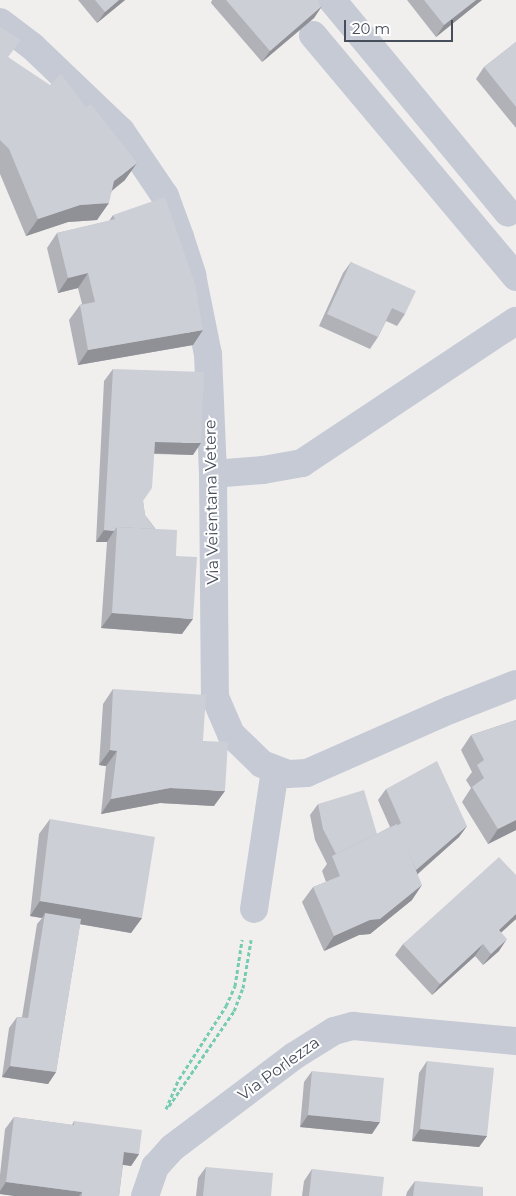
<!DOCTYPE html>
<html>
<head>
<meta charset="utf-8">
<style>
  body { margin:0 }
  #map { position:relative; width:516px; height:1196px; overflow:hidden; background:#f1efee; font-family:Montserrat,sans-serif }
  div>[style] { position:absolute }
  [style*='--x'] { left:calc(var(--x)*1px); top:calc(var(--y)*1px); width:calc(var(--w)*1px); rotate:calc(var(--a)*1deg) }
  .path>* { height:3px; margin-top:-1.5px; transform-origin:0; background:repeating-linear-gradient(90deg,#75ccb3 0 4px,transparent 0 6.5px) }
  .minor>* { height:28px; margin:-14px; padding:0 14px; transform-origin:14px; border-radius:14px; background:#c5cad5 }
  .wall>* { inset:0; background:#b0b2b8 }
  .shaded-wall>* { inset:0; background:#909196 }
  .building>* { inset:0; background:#cdcfd6 }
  span { translate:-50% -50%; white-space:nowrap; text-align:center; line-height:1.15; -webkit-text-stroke:4px #fff; paint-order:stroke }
  .street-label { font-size:16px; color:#464d5b }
  .scale { position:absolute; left:344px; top:20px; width:109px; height:22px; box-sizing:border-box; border:2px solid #464d5b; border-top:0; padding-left:6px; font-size:15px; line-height:18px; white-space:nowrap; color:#464d5b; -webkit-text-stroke:4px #fff; paint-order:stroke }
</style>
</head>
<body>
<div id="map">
  <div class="path">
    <div style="--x:169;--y:1106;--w:115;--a:-55.6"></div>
    <div style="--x:234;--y:1011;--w:25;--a:-69"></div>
    <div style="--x:243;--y:988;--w:49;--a:-80.5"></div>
    <div style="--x:166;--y:1109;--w:33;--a:-67"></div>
    <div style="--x:179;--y:1079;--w:87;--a:-57.2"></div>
    <div style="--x:226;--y:1006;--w:22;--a:-66"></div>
    <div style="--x:235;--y:986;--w:47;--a:-81.3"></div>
  </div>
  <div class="minor">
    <div style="--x:332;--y:0;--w:276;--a:50.4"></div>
    <div style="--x:0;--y:22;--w:41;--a:37.1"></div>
    <div style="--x:33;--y:47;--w:122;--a:43.7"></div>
    <div style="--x:121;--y:131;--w:78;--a:55.9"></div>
    <div style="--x:165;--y:196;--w:44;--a:69.9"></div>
    <div style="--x:180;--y:237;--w:40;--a:72"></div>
    <div style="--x:192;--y:275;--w:81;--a:78.6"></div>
    <div style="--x:208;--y:354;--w:120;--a:87.6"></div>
    <div style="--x:213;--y:474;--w:223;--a:89.5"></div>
    <div style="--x:215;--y:697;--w:40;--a:66.6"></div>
    <div style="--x:231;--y:734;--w:43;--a:44.1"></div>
    <div style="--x:262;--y:764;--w:28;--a:21"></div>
    <div style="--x:288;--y:774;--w:19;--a:-3"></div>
    <div style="--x:307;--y:773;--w:156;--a:-23.8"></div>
    <div style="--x:450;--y:710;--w:71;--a:-21.5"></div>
    <div style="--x:313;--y:35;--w:316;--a:50"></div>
    <div style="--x:213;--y:474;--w:50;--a:-4.6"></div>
    <div style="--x:263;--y:470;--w:40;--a:-10"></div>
    <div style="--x:302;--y:463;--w:257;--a:-33.6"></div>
    <div style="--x:254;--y:909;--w:141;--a:-81.4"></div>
    <div style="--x:145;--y:1196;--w:31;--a:-71"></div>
    <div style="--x:155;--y:1167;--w:25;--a:-48"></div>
    <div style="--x:172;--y:1148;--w:153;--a:-37"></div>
    <div style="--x:294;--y:1056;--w:47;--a:-32"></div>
    <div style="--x:334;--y:1031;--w:20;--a:-15"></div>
    <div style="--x:353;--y:1026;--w:164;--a:5.3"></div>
  </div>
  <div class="wall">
    <div style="clip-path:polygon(78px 0,125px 0,97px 23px)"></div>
    <div style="clip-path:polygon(212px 0,317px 0,322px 6px,314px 18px,262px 62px,211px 3px)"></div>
    <div style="clip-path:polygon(407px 0,482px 0,436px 37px)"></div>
    <div style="clip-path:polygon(0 27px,8px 57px,125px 180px,112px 191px,97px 220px,68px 222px,26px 236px,0 174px)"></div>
    <div style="clip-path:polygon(516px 42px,516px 128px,476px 79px,484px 67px)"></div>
    <div style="clip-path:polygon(113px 215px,193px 345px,78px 365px,69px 320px,80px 305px,82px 304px,78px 288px,58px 293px,47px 248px,57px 233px,109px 221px)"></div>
    <div style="clip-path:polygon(351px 262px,405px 314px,397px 326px,386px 321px,378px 337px,370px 349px,319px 326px,343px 273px)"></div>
    <div style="clip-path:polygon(113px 369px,193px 455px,154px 454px,143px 501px,145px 515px,176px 556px,182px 634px,101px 628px,107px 542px,96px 542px,104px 381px)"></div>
    <div style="clip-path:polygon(113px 689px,203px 741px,214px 806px,160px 803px,101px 814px,106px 766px,99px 765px,103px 704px)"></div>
    <div style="clip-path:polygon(516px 720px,516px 830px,488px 844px,462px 802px,471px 788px,466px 780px,472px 772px,461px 750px,471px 735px)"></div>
    <div style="clip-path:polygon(386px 789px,467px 826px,459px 837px,418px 874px,412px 900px,370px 934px,359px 935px,324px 951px,302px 902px,313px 887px,326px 882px,322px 871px,327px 864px,315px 840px,310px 815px,318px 804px,377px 834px,390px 827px,378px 800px)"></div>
    <div style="clip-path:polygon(50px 819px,142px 918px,131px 933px,80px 924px,56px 1072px,48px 1084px,2px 1077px,9px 1028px,17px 1017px,22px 1017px,37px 924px,42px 918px,30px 916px,39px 834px)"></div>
    <div style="clip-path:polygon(516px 875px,516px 919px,501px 932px,499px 951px,483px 965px,475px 956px,432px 995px,395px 955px,403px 944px)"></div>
    <div style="clip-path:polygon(427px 1061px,487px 1136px,479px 1147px,412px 1141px,419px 1073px)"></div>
    <div style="clip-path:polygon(312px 1071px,372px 1134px,300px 1127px,304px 1082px)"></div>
    <div style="clip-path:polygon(14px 1117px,72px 1125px,74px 1121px,139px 1154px,131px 1166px,123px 1164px,119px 1196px,15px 1196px,0 1194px,0 1175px,5px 1129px)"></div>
    <div style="clip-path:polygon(206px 1167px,271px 1196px,196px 1196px,198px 1178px)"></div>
    <div style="clip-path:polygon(312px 1169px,382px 1196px,302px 1196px,304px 1181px)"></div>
    <div style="clip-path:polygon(415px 1181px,483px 1196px,406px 1196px,407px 1192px)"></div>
  </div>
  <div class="shaded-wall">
    <div style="clip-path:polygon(119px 0,125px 0,97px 23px,105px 12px)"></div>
    <div style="clip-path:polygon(476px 0,482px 0,436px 37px,444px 25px)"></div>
    <div style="clip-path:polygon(322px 6px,314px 18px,262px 62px,270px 51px)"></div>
    <div style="clip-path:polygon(137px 163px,125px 180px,102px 198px,114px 181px)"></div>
    <div style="clip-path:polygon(109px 203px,97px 220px,68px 222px,26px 236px,38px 219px,80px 205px)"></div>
    <div style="clip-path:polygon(88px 273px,78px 288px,58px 293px,68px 278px)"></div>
    <div style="clip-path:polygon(203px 330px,193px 345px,78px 365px,88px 350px)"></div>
    <div style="clip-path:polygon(155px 442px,201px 443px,193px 455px,147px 453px)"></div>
    <div style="clip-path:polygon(104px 530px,114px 531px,107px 542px,96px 542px)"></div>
    <div style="clip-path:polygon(112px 613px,193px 619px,182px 634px,101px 628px)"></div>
    <div style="clip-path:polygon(110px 750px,117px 751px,106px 766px,99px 765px)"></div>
    <div style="clip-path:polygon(170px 788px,225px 791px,214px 806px,160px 803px,101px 814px,111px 799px)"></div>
    <div style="clip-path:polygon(516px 820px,516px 830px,488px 844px,498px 829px)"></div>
    <div style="clip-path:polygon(467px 826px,459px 837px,407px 883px,415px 871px)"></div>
    <div style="clip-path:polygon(422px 885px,412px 900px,370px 934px,359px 935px,324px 951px,334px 936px)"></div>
    <div style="clip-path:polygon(40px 901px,142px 918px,131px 933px,44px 918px,45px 913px,42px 918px,30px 916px)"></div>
    <div style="clip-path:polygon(516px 914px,516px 919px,491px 942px,499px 930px)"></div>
    <div style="clip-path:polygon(507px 939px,499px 951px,483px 965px,491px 954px)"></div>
    <div style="clip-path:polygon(483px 944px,475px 956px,432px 995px,440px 984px)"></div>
    <div style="clip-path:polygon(10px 1066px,56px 1072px,48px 1084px,2px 1077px)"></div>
    <div style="clip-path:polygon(308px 1115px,380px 1122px,372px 1134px,300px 1127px)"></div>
    <div style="clip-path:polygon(420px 1129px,487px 1136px,479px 1147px,412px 1141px)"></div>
    <div style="clip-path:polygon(124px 1152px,139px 1154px,131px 1166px,116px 1164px)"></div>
    <div style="clip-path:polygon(6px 1182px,82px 1192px,79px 1196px,15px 1196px,0 1194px,0 1191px)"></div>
  </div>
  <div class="building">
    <div style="clip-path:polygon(95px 0,119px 0,105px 12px)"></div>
    <div style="clip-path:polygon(226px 0,317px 0,322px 6px,270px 51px)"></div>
    <div style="clip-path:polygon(424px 0,476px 0,444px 25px)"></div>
    <div style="clip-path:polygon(0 27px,21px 40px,8px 57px,50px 85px,61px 74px,86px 107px,91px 104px,137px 163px,114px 181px,109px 203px,80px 205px,38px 219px,9px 149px,0 140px)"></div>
    <div style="clip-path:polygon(516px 42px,516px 107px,484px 67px)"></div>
    <div style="clip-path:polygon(165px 197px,195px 284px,203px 330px,88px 350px,80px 305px,95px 302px,88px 273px,68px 278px,57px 233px,115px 219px,113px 215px)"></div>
    <div style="clip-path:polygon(351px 262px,416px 291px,405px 314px,392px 308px,378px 337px,327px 314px)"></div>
    <div style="clip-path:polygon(113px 369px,204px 372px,201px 443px,155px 442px,152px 488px,143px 501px,145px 515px,155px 529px,117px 527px,114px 531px,104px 530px)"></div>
    <div style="clip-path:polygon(117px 527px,177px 530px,176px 556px,197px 557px,193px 619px,112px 613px)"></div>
    <div style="clip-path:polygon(113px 689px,206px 695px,203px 741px,228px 742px,225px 791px,170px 788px,111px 799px,117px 751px,110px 750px)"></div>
    <div style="clip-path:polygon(516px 720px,516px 820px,498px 829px,472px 787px,484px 778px,477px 765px,484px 760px,471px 735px)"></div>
    <div style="clip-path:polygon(437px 761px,467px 826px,416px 870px,397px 826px,401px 823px,386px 789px)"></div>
    <div style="clip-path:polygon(364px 790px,377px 834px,336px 854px,323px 829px,318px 804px)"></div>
    <div style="clip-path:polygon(50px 819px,155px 837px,142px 918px,40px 901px)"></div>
    <div style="clip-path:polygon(397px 824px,422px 885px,380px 919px,370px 920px,334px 936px,313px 887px,340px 876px,332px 856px)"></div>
    <div style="clip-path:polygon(499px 857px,516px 875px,516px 914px,499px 930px,507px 939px,491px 954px,483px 944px,440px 984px,403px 944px)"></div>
    <div style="clip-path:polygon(45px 913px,81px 919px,56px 1072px,10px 1066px,17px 1017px,28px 1018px)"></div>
    <div style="clip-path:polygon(427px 1061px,494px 1068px,487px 1136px,420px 1129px)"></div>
    <div style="clip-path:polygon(312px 1071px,384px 1078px,380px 1122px,308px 1115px)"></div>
    <div style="clip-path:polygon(14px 1117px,74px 1125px,74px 1121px,142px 1130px,139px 1154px,124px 1152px,119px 1196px,82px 1196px,82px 1192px,6px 1182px)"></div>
    <div style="clip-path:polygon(206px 1167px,273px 1173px,271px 1196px,203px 1196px)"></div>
    <div style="clip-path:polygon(312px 1169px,384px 1177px,382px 1196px,309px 1196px)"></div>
    <div style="clip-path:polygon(415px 1181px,483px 1187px,483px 1196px,413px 1196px)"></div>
  </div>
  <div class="street-label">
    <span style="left:212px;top:502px;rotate:-91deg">Via Veientana Vetere</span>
    <span style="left:279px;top:1069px;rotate:-36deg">Via Porlezza</span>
  </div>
  <div class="scale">20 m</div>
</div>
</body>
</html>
